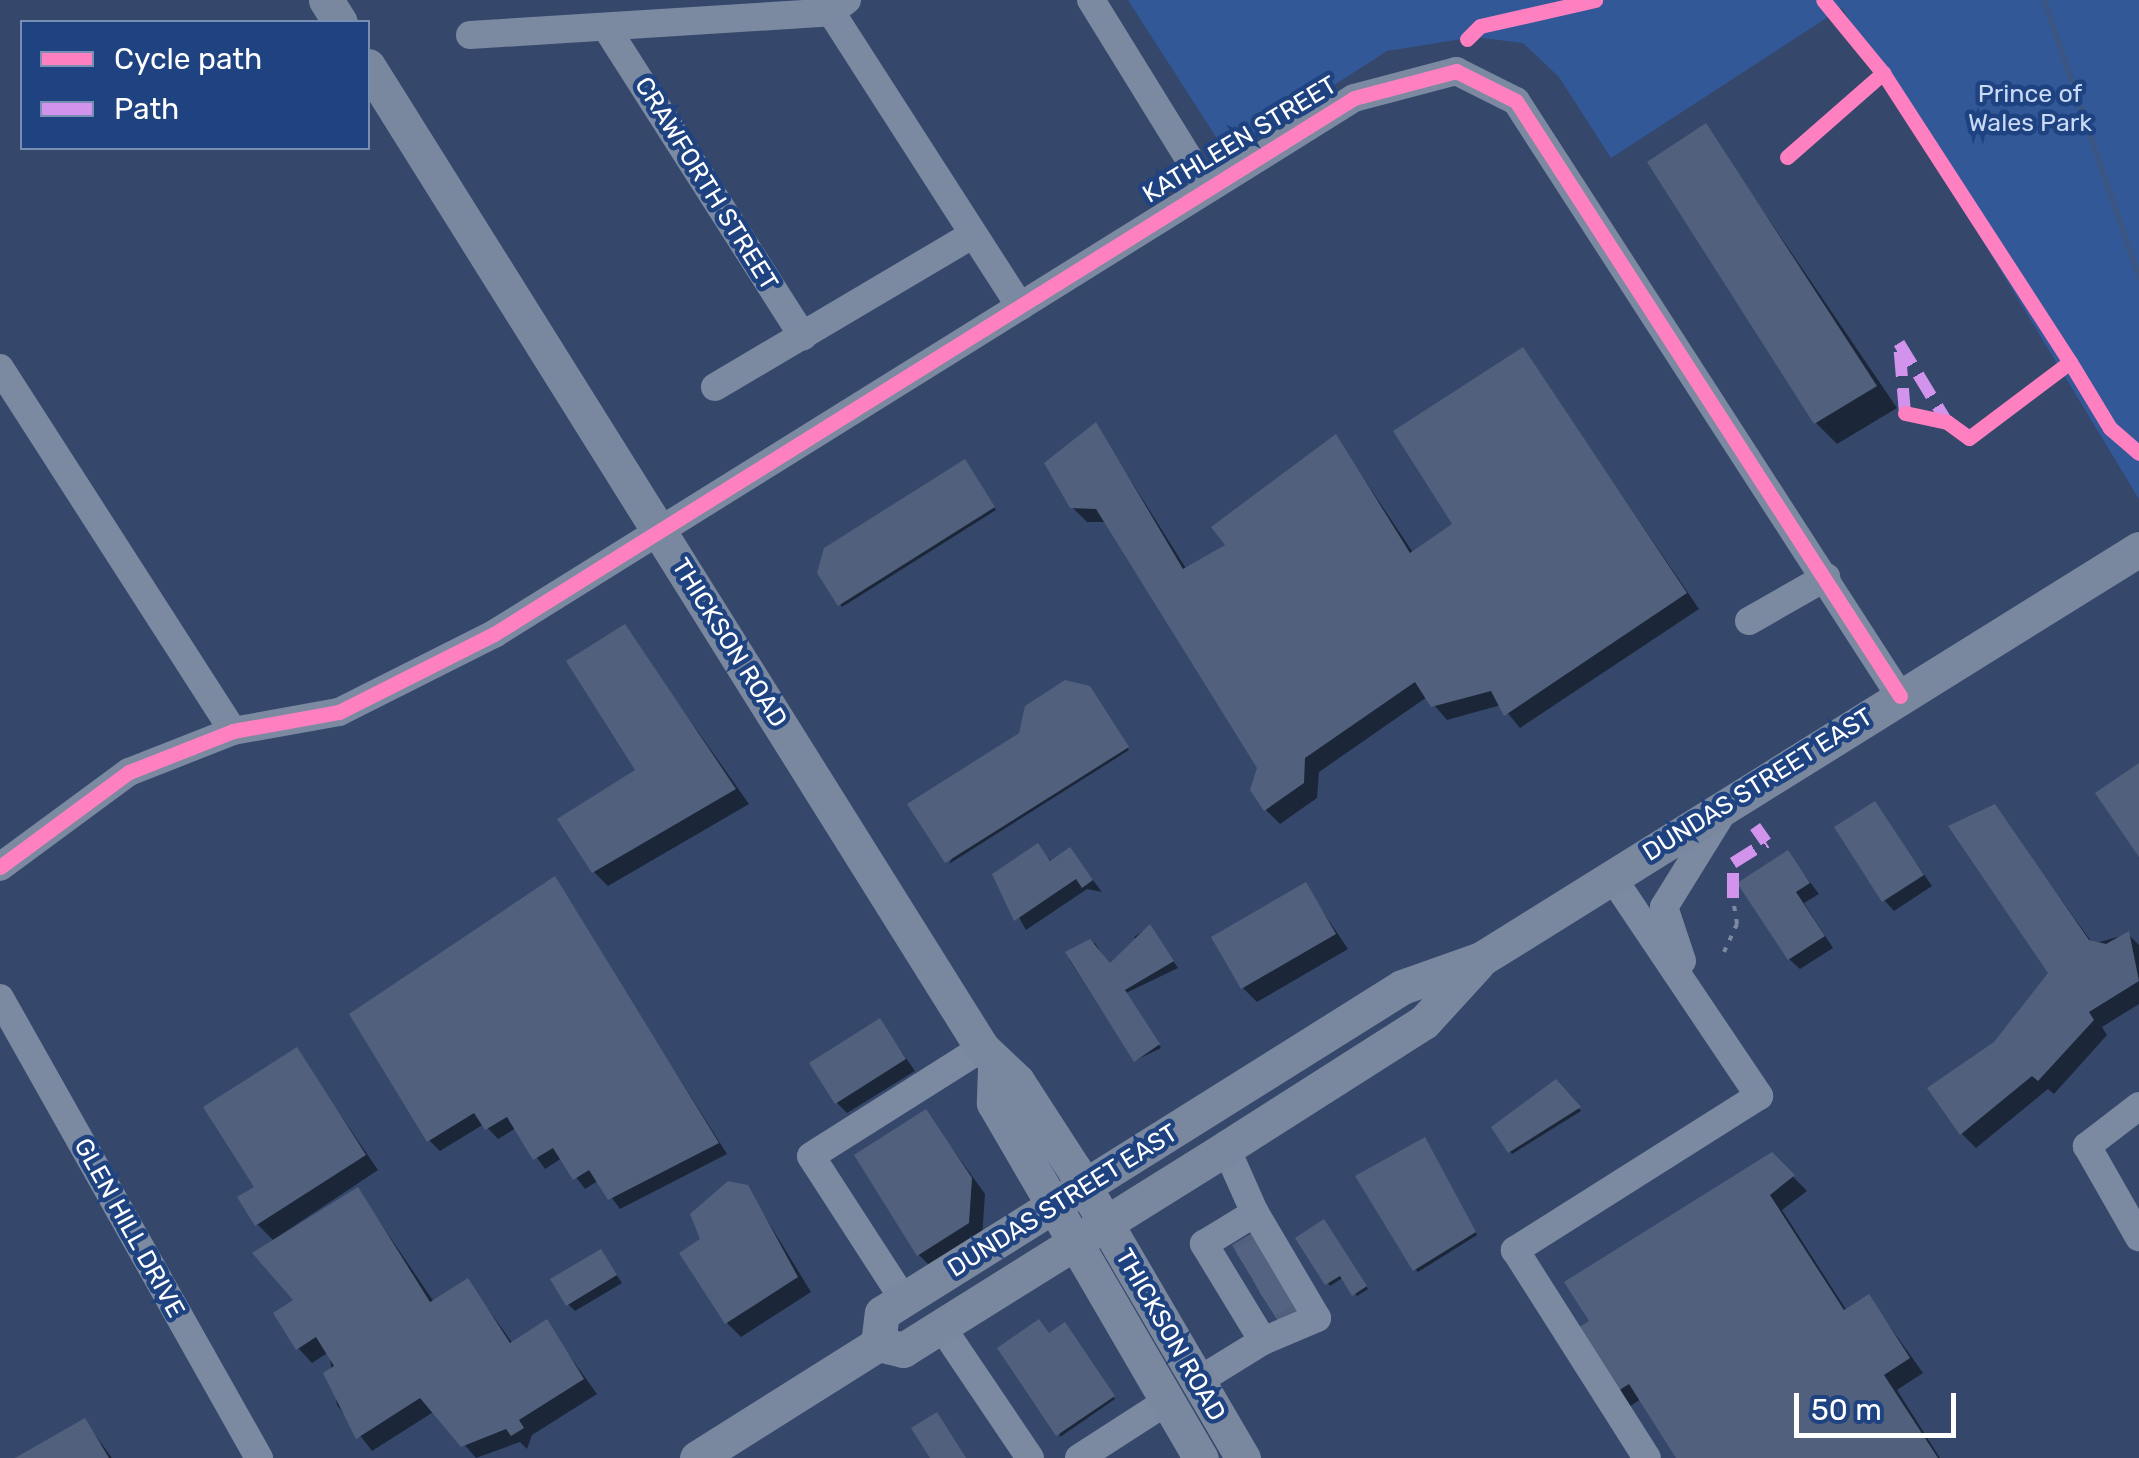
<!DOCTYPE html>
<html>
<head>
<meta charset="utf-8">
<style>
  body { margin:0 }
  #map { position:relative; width:2139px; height:1458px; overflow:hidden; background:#35486b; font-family:Rubik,sans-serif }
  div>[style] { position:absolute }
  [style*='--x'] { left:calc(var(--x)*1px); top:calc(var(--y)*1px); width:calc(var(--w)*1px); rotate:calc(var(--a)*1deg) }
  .green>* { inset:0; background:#335898 }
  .shadow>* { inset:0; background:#0007 }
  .stream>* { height:6px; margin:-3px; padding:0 3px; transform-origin:3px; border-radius:3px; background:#3c5683 }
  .building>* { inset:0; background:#51607d }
  .minor-tunnel>* { height:28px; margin-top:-14px; transform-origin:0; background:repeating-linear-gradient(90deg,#536381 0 28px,transparent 0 42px) }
  .path>* { height:4px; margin-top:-2px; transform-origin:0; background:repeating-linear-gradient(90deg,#7b89a1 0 5px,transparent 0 13px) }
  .minor>* { height:28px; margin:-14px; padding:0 14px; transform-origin:14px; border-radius:14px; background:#7b89a1 }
  .major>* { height:35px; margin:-17.5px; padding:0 17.5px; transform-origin:17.5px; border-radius:17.5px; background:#7a889f }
  .quiet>* { height:12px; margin-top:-6px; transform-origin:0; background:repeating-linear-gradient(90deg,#d193ec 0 25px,transparent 0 37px) }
  .cycleway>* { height:15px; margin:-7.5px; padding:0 7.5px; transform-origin:7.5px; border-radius:7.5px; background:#ff80c0 }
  span { translate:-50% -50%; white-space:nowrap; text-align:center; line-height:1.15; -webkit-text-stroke:9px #1f4281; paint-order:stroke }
  .park-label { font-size:25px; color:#c9daf6 }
  .street-label { font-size:25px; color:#fff }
  .legend { position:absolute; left:20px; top:20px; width:350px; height:130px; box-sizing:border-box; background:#1f4281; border:2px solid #798eb3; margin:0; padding:12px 18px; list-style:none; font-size:30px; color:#fff }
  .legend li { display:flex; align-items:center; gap:20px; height:50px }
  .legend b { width:50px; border:2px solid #798eb3 }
  .scale { position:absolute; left:1794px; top:1393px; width:162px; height:45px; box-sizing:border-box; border:5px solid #fff; border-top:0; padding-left:12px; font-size:30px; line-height:35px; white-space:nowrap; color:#fff; -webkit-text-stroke:8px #1f4281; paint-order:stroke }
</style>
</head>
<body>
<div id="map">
  <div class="green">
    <div style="clip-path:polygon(1128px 0,2139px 0,2139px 499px,1842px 8px,1611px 158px,1559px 77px,1523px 43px,1474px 37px,1387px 51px,1227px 154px)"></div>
  </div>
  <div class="shadow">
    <div style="clip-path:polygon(1706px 127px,1897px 408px,1837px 444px,1816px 423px)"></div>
    <div style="clip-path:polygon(1523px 350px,1699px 609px,1520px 728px,1501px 705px,1447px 720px,1427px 697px,1319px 772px,1317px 798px,1280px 824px,1266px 810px,1260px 768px,1107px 522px,1087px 522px,1072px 507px,1096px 425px,1187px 570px,1229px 546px,1336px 437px,1414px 554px,1455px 525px)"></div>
    <div style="clip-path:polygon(968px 465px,996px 510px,842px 607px,840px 604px)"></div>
    <div style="clip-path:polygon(624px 627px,749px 804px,608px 886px,594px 872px,638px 771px)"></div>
    <div style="clip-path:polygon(1092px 691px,1129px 750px,949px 864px,1021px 734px)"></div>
    <div style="clip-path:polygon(1875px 804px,1932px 886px,1894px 911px,1884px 900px)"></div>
    <div style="clip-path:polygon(1995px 807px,2093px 944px,2128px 934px,2139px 945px,2139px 1004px,2102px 1027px,2107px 1035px,2054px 1094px,2048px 1089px,1976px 1148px,1962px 1134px,1996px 1044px,2051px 973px)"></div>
    <div style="clip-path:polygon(1037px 846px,1052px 862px,1070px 850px,1102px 892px,1087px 889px,1026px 930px,995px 875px)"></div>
    <div style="clip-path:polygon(1788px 853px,1819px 894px,1804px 903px,1833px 948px,1800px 969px,1789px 959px)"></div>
    <div style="clip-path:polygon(554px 879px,727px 1154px,620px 1209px,599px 1180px,585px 1189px,562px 1158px,545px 1169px,516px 1128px,498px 1139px,484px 1124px,440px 1151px,429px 1140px)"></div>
    <div style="clip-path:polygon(1305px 885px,1348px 949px,1257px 1002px,1243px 988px)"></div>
    <div style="clip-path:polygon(1150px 927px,1178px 968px,1126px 993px,1161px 1048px,1134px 1061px,1069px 959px,1071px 949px,1095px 943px,1110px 966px,1140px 947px,1134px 937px)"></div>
    <div style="clip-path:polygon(880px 1021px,915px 1071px,847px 1113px,837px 1103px)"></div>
    <div style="clip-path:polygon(296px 1050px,378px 1170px,273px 1240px,257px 1224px,258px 1188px)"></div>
    <div style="clip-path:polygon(1556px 1083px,1581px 1111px,1512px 1154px,1494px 1128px)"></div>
    <div style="clip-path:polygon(926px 1112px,985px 1194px,982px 1238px,933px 1269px,919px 1255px)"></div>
    <div style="clip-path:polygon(1427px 1143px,1477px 1235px,1418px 1272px,1415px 1269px)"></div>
    <div style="clip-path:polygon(1772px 1155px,1807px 1191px,1782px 1210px,1847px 1311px,1869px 1297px,1923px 1373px,1897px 1390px,1940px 1458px,1679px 1458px,1641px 1399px,1629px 1407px,1615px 1393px,1592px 1322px)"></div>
    <div style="clip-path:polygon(747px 1187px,811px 1292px,741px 1337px,727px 1323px,703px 1240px)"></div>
    <div style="clip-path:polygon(358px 1190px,434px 1302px,468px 1281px,513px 1344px,546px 1323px,597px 1394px,532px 1435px,527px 1449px,520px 1442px,476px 1458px,435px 1411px,372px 1451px,337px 1405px,329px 1352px,312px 1363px,298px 1348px,296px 1301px)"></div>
    <div style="clip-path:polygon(1326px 1225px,1368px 1289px,1357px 1296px,1344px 1277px,1330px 1286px,1298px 1238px)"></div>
    <div style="clip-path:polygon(601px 1252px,622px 1283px,575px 1311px,568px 1304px)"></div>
    <div style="clip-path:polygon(1067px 1328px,1115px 1399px,1060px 1437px,1049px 1336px)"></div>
    <div style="clip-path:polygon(85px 1421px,112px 1458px,20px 1458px)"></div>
  </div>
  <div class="stream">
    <div style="--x:2044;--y:0;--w:293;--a:71.1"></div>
  </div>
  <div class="building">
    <div style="clip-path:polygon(1706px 123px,1877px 386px,1814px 424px,1647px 162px)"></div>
    <div style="clip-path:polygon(1523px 347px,1687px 593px,1504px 716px,1491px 691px,1431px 707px,1415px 682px,1305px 758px,1304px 783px,1264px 811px,1250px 790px,1257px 768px,1096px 509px,1070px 508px,1044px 463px,1096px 422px,1183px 569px,1225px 545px,1211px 527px,1336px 434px,1410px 553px,1452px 524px,1393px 431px)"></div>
    <div style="clip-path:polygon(965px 459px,995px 507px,838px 606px,817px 573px,824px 548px)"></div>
    <div style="clip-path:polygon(625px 624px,736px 789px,592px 873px,557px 819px,635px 770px,566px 661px)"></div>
    <div style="clip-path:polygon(1065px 680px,1090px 686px,1129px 747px,945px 863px,907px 804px,1019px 733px,1025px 706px)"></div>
    <div style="clip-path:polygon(2139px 763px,2139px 857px,2095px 793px)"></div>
    <div style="clip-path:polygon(1875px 801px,1924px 875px,1882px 902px,1834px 827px)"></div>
    <div style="clip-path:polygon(1995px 804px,2089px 940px,2106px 944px,2129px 931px,2139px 981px,2089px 1012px,2094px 1020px,2038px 1081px,2032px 1076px,1960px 1135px,1927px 1088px,1994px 1042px,2048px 973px,1948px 826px)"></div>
    <div style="clip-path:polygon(1038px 843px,1050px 861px,1070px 847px,1093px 880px,1082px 888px,1076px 879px,1014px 921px,992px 874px)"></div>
    <div style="clip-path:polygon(1788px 850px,1810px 883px,1796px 892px,1825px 936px,1788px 960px,1737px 883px)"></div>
    <div style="clip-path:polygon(555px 876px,719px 1143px,608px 1200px,589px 1170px,573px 1180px,553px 1148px,533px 1160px,507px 1117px,485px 1130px,474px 1113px,427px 1142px,349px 1014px)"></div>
    <div style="clip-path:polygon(1306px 882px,1336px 934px,1241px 989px,1211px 937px)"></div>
    <div style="clip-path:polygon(1150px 924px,1174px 961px,1125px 990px,1160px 1044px,1134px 1062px,1065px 952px,1090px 939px,1110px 963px)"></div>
    <div style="clip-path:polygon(880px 1018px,906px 1059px,835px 1104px,809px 1063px)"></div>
    <div style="clip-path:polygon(297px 1047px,366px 1155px,255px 1226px,237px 1197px,254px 1187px,203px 1107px)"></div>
    <div style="clip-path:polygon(1556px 1079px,1581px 1107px,1508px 1153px,1491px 1127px)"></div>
    <div style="clip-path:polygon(926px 1109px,972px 1178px,969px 1223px,917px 1256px,854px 1155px)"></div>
    <div style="clip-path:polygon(1425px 1137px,1476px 1232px,1413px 1271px,1355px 1176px)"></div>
    <div style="clip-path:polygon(1772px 1152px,1795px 1175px,1770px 1195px,1844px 1310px,1869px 1294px,1910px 1358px,1884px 1375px,1938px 1458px,1676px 1458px,1629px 1384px,1613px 1394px,1573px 1331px,1589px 1321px,1564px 1282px)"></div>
    <div style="clip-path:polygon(728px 1181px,748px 1185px,798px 1277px,725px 1324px,679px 1253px,700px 1239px,690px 1214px)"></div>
    <div style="clip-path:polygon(358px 1187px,430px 1302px,468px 1278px,510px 1343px,547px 1319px,584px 1379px,519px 1420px,524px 1428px,511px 1436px,506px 1429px,461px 1447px,420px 1398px,356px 1439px,323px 1373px,334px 1366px,316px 1337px,296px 1350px,273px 1313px,293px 1300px,252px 1253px)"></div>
    <div style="clip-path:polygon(1324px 1219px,1367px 1286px,1352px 1296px,1340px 1276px,1325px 1285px,1295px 1238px)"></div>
    <div style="clip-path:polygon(1252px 1233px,1301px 1316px,1282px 1328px,1232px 1245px)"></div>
    <div style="clip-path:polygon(601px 1249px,617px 1275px,566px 1306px,550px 1279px)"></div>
    <div style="clip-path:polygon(1039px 1319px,1049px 1333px,1065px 1322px,1115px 1396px,1056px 1436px,997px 1348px)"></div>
    <div style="clip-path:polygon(937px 1412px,966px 1458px,930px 1458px,911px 1428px)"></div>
    <div style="clip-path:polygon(85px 1418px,109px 1458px,15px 1458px)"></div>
  </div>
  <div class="minor-tunnel">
    <div style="--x:1242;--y:1262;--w:23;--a:-31"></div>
    <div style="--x:1255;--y:1284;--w:23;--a:-29"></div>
    <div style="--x:1267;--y:1304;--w:24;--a:-33"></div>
  </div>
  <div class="path">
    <div style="--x:1724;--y:952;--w:31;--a:-65"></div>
    <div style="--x:1737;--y:924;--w:26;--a:-99"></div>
  </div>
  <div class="minor">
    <div style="--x:1091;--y:0;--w:221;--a:58.3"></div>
    <div style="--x:831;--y:12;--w:350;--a:57.3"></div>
    <div style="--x:609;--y:32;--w:361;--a:57.5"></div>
    <div style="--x:470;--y:35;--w:362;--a:-3.6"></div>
    <div style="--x:831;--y:12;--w:20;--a:-37"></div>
    <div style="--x:0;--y:368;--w:431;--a:57.3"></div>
    <div style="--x:715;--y:387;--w:299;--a:-30.6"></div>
    <div style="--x:1749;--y:621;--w:89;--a:-29.7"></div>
    <div style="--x:0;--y:867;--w:160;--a:-36.4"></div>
    <div style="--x:129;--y:772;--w:112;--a:-21.5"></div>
    <div style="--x:233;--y:731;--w:108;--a:-10.2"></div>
    <div style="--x:339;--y:712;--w:174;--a:-26.7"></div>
    <div style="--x:494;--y:634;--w:1013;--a:-31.93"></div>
    <div style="--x:1354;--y:98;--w:106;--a:-14.8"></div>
    <div style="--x:1456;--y:71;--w:67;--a:26.6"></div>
    <div style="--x:1516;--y:101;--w:708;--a:57.16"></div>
    <div style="--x:1612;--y:877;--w:264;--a:56.1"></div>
    <div style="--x:1759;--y:1096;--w:289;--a:147.7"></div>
    <div style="--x:1515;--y:1250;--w:246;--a:57.6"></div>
    <div style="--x:1682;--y:961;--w:57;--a:-108.4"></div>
    <div style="--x:1664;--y:907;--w:108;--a:-58.2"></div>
    <div style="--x:0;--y:998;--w:528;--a:60.62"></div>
    <div style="--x:2139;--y:1106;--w:66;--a:142.4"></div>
    <div style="--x:2087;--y:1146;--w:105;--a:60.3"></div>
    <div style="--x:1226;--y:1148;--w:71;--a:66"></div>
    <div style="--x:904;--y:1300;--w:171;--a:-122.9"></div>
    <div style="--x:811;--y:1156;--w:202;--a:-32.3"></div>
    <div style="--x:941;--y:1326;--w:159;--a:56"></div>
    <div style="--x:1198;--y:1381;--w:76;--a:-31.6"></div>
    <div style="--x:1263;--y:1341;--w:114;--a:-121.3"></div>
    <div style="--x:1204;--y:1244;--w:60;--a:-31.3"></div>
    <div style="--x:1255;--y:1213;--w:122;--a:59.4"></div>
    <div style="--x:1317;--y:1318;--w:59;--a:156.9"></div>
    <div style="--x:1079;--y:1458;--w:103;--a:-32.8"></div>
  </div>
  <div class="major">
    <div style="--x:326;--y:0;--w:26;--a:58"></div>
    <div style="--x:368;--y:66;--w:1158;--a:57.98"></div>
    <div style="--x:982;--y:1048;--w:48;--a:43.3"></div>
    <div style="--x:1017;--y:1081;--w:105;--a:57.1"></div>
    <div style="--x:1074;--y:1169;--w:335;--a:59.7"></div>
    <div style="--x:995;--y:1068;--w:35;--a:92"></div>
    <div style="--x:994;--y:1103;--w:411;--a:59.8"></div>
    <div style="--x:878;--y:1344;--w:31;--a:-83"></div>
    <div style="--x:882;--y:1313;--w:614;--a:-32.08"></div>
    <div style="--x:1402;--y:987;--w:84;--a:-19.5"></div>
    <div style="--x:1481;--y:959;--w:775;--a:-31.93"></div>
    <div style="--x:697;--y:1458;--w:214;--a:-32.2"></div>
    <div style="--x:878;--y:1344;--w:26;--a:13"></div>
    <div style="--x:903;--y:1350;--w:381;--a:-32"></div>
    <div style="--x:1226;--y:1148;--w:235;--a:-32.5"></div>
    <div style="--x:1424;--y:1022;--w:79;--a:-47.6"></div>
  </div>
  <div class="quiet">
    <div style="--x:1913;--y:415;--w:8;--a:-166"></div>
    <div style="--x:1905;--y:413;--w:70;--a:-94.9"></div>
    <div style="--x:1899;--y:343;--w:92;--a:58.7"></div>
    <div style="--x:1733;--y:898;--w:35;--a:-90"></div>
    <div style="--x:1733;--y:863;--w:39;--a:-32"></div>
    <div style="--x:1766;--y:842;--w:19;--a:-125"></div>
  </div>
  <div class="cycleway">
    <div style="--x:1467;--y:39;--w:18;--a:-45"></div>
    <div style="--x:1480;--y:26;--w:118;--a:-12.7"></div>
    <div style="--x:1883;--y:73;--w:344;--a:57.1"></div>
    <div style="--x:1787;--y:157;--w:128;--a:-41.2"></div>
    <div style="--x:1883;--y:73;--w:94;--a:-129.4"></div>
    <div style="--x:1905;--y:413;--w:43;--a:12.1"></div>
    <div style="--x:1947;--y:422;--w:27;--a:36"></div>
    <div style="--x:1969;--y:438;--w:126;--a:-37"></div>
    <div style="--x:2070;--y:362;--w:77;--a:58.8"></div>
    <div style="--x:2110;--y:428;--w:38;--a:41"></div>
    <div style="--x:0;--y:867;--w:160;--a:-36.4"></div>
    <div style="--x:129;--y:772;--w:112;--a:-21.5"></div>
    <div style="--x:233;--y:731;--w:108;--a:-10.2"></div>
    <div style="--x:339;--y:712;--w:174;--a:-26.7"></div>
    <div style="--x:494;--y:634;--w:1013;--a:-31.93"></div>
    <div style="--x:1354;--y:98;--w:106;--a:-14.8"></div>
    <div style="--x:1456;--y:71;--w:67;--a:26.6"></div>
    <div style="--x:1516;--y:101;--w:708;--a:57.16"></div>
  </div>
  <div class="park-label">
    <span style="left:2030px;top:109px">Prince of<br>Wales Park</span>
  </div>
  <div class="street-label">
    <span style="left:1240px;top:140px;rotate:-31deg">KATHLEEN STREET</span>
    <span style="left:706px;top:184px;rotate:58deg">CRAWFORTH STREET</span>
    <span style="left:729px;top:643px;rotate:58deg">THICKSON ROAD</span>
    <span style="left:1758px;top:785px;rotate:-32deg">DUNDAS STREET EAST</span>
    <span style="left:1063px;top:1201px;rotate:-32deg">DUNDAS STREET EAST</span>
    <span style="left:129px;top:1228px;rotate:61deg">GLEN HILL DRIVE</span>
    <span style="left:1170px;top:1335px;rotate:60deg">THICKSON ROAD</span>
  </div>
  <ul class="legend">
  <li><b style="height:12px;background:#ff80c0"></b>Cycle path</li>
  <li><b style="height:12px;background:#d193ec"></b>Path</li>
  </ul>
  <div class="scale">50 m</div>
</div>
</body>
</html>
